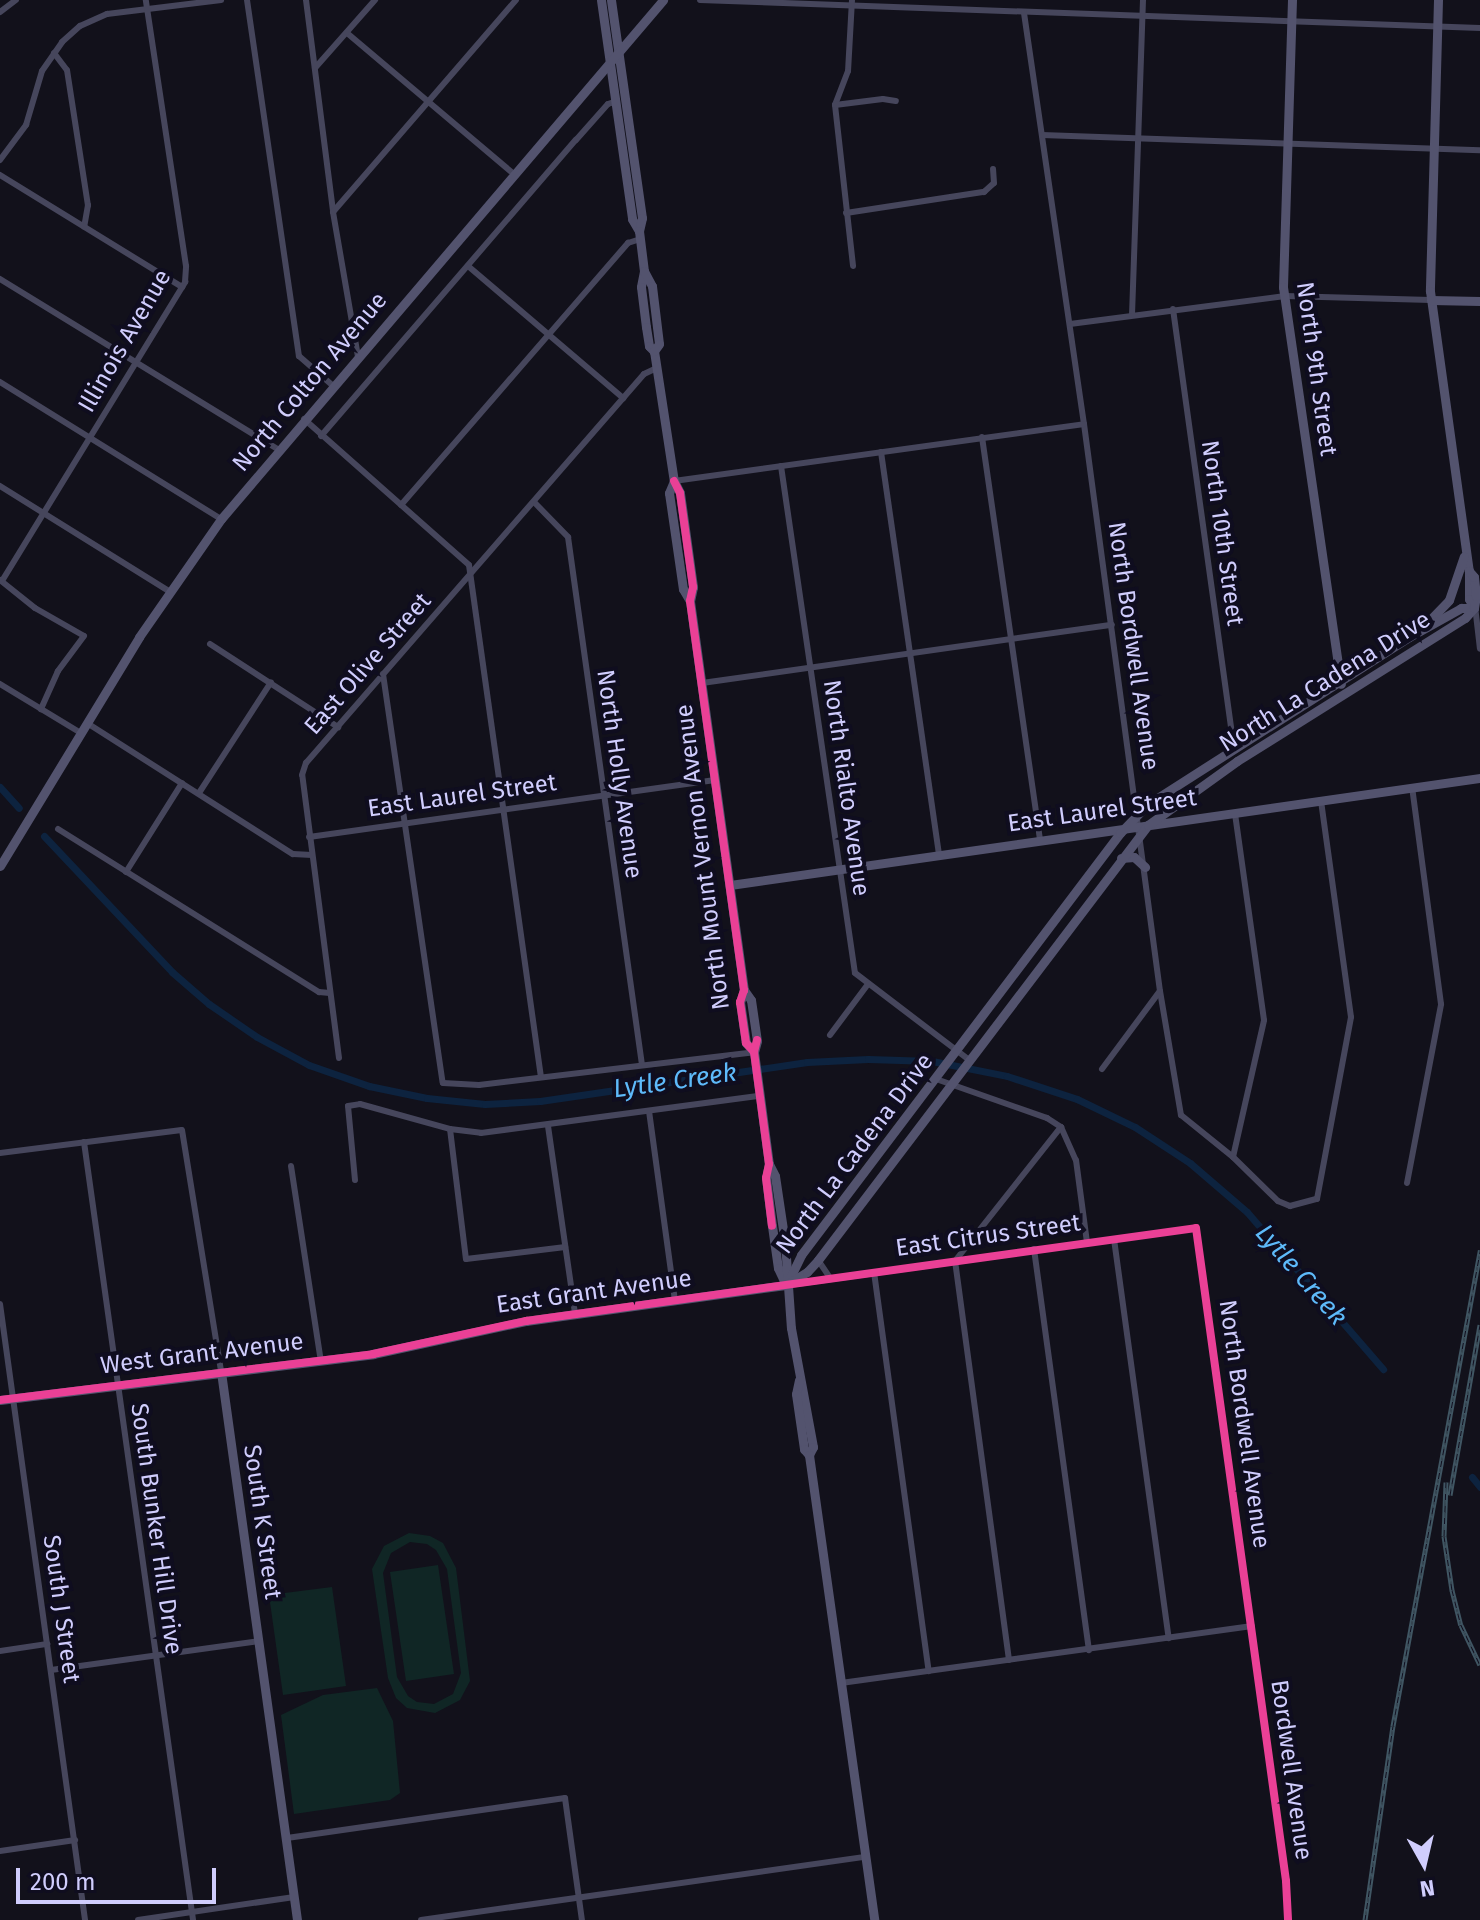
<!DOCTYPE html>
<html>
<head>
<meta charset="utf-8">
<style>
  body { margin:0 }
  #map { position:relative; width:1480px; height:1920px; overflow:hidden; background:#12111b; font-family:"Fira Sans",sans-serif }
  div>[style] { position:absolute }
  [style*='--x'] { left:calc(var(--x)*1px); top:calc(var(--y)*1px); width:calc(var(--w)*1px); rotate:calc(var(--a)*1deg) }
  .green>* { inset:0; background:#102625 }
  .canal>* { height:7px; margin:-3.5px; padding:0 3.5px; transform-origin:3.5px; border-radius:3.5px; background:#0d233f }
  .street>* { height:6px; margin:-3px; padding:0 3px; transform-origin:3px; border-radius:3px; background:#46465c }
  .secondary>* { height:9px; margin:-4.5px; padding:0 4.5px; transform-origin:4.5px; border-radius:4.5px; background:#53536e }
  .rail>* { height:5px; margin-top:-2.5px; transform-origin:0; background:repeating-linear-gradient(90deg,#0f0d1f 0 6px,#405663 0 12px); box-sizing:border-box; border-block:2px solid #405663 }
  .cycleway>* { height:8px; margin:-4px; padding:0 4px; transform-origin:4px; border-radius:4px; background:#ea4096 }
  span { translate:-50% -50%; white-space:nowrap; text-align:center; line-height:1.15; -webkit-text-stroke:8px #0f0d1f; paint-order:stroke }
  .street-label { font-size:24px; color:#d0cdfd }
  .water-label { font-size:26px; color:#5ebafa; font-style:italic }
  .north { position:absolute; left:1384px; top:1824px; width:80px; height:80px; -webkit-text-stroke:6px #0f0d1f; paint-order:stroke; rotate:172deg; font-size:22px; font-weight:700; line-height:32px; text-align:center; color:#d0cdfd }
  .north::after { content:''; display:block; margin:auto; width:28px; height:36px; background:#d0cdfd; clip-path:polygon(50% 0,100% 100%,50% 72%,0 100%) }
  .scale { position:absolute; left:16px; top:1868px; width:200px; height:36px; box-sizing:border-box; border:4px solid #d0cdfd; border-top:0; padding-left:10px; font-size:24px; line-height:28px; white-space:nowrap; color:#d0cdfd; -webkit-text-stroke:6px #0f0d1f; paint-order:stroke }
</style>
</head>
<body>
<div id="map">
  <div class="green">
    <div style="clip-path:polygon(evenodd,409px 1533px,430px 1536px,443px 1543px,456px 1568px,470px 1681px,460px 1700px,435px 1713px,407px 1708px,396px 1698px,388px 1678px,372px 1569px,384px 1546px,409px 1533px,410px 1542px,427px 1544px,436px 1550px,447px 1569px,461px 1673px,453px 1694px,434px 1704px,417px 1702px,408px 1696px,397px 1677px,383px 1573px,391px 1553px,410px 1542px)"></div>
    <div style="clip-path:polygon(438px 1565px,454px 1674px,406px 1681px,390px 1572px)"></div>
    <div style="clip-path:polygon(332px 1587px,346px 1686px,283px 1695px,269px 1595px)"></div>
    <div style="clip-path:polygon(377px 1688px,393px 1721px,400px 1793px,390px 1800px,294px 1814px,281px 1715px,323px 1695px)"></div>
  </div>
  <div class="canal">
    <div style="--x:0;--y:787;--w:28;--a:48"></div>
    <div style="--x:44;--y:836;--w:187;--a:46.7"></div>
    <div style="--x:172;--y:972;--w:49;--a:40.9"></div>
    <div style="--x:209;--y:1004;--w:58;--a:34.5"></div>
    <div style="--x:257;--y:1037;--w:59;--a:28.3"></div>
    <div style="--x:309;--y:1065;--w:64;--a:19.3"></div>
    <div style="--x:369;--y:1086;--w:59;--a:11.7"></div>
    <div style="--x:427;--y:1098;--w:58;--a:5.9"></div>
    <div style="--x:485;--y:1104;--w:55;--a:-3.1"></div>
    <div style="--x:540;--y:1101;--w:270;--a:-8.3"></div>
    <div style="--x:807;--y:1062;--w:61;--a:-2.8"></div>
    <div style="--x:868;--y:1059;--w:64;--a:1.8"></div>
    <div style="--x:932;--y:1061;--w:76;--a:11.3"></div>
    <div style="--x:1007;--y:1076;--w:74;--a:18.2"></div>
    <div style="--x:1077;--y:1099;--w:64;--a:25.8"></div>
    <div style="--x:1135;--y:1127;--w:66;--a:33.2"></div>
    <div style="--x:1190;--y:1163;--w:75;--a:40.7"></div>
    <div style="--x:1247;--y:1212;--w:208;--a:49.1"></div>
    <div style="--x:1472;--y:1477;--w:13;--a:51"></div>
  </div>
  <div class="street">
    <div style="--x:247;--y:0;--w:360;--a:81.7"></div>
    <div style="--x:299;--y:356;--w:44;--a:41.3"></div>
    <div style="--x:306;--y:0;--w:214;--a:82.7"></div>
    <div style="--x:333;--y:212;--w:146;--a:80.2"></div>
    <div style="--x:700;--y:0;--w:781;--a:2.06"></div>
    <div style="--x:852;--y:0;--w:71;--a:93.2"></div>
    <div style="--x:848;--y:71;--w:36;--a:111"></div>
    <div style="--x:835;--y:105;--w:162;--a:83.6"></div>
    <div style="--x:0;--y:12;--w:20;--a:-37"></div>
    <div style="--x:1024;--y:13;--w:415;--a:81.7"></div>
    <div style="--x:1084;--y:424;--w:572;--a:82.37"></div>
    <div style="--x:1160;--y:991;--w:126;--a:80.4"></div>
    <div style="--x:1181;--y:1115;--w:67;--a:38.9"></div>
    <div style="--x:1233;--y:1157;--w:63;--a:44.4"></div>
    <div style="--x:1278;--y:1201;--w:13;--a:23"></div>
    <div style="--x:1290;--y:1206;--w:28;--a:-15"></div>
    <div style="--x:1317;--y:1199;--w:185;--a:-79.4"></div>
    <div style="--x:1351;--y:1017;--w:218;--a:-97.9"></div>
    <div style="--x:347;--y:33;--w:219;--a:40.2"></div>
    <div style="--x:54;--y:53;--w:21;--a:53"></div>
    <div style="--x:67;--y:70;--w:137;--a:81.2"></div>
    <div style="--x:88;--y:205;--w:22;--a:100"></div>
    <div style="--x:315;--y:68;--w:91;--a:-48.6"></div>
    <div style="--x:835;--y:105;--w:48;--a:-7.1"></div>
    <div style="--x:883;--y:99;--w:13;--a:9"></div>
    <div style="--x:1042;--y:135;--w:438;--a:2"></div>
    <div style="--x:0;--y:160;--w:44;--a:-53.4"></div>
    <div style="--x:26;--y:125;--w:56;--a:-73.5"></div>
    <div style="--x:42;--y:71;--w:35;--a:-55"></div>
    <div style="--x:62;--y:42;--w:24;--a:-42"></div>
    <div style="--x:80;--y:26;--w:30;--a:-24"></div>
    <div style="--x:107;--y:14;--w:115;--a:-7"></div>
    <div style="--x:0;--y:175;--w:214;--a:31.6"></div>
    <div style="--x:333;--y:212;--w:280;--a:-49.2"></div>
    <div style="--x:846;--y:213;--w:140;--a:-8.7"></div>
    <div style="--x:984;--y:192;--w:13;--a:-42"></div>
    <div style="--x:994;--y:183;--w:14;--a:-94"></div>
    <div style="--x:468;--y:266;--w:204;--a:40.4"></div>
    <div style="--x:0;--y:279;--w:325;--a:31.5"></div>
    <div style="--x:1173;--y:309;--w:445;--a:82.1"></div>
    <div style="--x:1132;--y:315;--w:315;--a:-88"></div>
    <div style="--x:1070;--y:324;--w:217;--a:-7.4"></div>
    <div style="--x:1285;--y:296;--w:146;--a:1.6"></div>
    <div style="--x:0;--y:382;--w:260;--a:31.8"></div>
    <div style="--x:304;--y:419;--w:220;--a:41.5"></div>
    <div style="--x:469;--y:565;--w:517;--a:82"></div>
    <div style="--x:321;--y:436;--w:391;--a:-49.3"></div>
    <div style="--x:576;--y:140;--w:48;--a:-48.4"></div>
    <div style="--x:608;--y:104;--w:6;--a:-18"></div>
    <div style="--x:982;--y:437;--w:407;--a:81.8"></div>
    <div style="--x:881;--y:452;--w:406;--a:81.8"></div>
    <div style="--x:781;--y:466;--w:512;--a:81.7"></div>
    <div style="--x:855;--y:973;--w:143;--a:37.3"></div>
    <div style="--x:674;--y:481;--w:414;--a:-7.9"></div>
    <div style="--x:0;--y:486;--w:199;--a:31.9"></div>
    <div style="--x:534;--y:502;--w:49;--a:45.8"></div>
    <div style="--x:568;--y:537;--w:533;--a:82.02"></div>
    <div style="--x:401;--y:505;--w:347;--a:-49.1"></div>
    <div style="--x:628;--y:243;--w:13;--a:-18"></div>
    <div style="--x:0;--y:580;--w:45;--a:38.7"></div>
    <div style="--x:35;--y:608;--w:56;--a:29.7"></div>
    <div style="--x:84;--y:636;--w:44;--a:126.6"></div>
    <div style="--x:58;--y:671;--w:42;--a:114.1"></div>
    <div style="--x:2;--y:581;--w:351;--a:-58.5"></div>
    <div style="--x:185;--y:282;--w:16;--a:-86"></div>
    <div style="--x:186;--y:266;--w:269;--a:-98.6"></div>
    <div style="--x:1475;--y:606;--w:43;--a:83.4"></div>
    <div style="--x:210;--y:644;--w:153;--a:33"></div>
    <div style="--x:383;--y:674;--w:413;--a:81.7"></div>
    <div style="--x:443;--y:1083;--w:36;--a:3"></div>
    <div style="--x:479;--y:1085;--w:277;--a:-6.8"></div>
    <div style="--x:702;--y:683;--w:414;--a:-8.1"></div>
    <div style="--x:0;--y:684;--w:95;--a:31.2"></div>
    <div style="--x:87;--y:723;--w:244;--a:32.5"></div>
    <div style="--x:293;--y:854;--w:19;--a:3"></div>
    <div style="--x:199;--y:793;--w:132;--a:-57"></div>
    <div style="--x:58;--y:829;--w:308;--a:32"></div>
    <div style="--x:319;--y:992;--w:11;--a:5"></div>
    <div style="--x:309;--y:837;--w:410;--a:-8"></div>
    <div style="--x:126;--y:872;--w:105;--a:-57.8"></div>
    <div style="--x:830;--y:1035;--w:64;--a:-53.3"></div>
    <div style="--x:339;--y:1058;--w:285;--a:-97.4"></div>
    <div style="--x:302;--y:775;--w:13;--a:-72"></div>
    <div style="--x:306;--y:763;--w:515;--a:-49.01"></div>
    <div style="--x:644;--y:374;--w:14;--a:-25"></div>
    <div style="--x:1102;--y:1069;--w:97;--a:-53.4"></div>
    <div style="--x:936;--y:1079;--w:118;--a:19.4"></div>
    <div style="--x:1047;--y:1118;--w:17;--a:33"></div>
    <div style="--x:1061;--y:1127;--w:36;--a:66"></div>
    <div style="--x:1076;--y:1160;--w:83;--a:82.4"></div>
    <div style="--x:649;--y:1111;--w:191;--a:82.2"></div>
    <div style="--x:548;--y:1126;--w:190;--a:81.8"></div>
    <div style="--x:450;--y:1129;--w:131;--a:83"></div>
    <div style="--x:466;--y:1259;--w:100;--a:-6.9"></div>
    <div style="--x:84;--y:1142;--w:786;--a:82.02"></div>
    <div style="--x:0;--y:1153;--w:183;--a:-7.2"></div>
    <div style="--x:182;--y:1130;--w:245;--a:80.8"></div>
    <div style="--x:1233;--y:1157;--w:140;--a:-77.2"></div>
    <div style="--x:1264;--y:1020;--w:209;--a:-98"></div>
    <div style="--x:291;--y:1166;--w:197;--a:81.3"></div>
    <div style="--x:355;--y:1180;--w:74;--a:-95.4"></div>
    <div style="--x:348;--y:1106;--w:12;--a:-9"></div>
    <div style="--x:360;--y:1104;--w:93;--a:15.5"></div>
    <div style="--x:450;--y:1129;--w:31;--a:7"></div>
    <div style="--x:481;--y:1133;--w:281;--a:-7.6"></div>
    <div style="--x:1407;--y:1183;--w:182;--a:-79.2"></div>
    <div style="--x:1441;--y:1004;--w:218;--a:-97.6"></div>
    <div style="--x:1114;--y:1239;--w:403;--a:82.2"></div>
    <div style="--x:1034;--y:1249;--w:405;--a:82.2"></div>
    <div style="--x:818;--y:1260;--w:23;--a:56"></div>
    <div style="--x:874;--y:1272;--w:403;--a:82.2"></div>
    <div style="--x:790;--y:1285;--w:410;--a:-8"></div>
    <div style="--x:1196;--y:1228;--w:659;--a:82.15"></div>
    <div style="--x:1286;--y:1881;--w:39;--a:87"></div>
    <div style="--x:0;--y:1304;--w:622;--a:82.14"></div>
    <div style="--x:0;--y:1651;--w:48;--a:-8.5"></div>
    <div style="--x:1009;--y:1660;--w:403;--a:-97.7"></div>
    <div style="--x:955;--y:1261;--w:171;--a:-51.7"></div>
    <div style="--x:51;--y:1670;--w:210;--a:-7.9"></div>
    <div style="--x:841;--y:1683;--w:415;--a:-7.9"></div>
    <div style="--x:287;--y:1838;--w:281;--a:-8.2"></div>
    <div style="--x:565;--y:1798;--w:123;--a:82.1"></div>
    <div style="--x:0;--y:1851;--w:76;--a:-8.3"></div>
    <div style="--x:138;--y:1920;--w:158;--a:-8.4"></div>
    <div style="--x:421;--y:1920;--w:448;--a:-8.1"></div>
  </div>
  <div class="secondary">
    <div style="--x:601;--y:0;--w:221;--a:81.9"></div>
    <div style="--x:632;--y:219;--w:14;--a:60"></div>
    <div style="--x:611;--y:0;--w:220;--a:81.9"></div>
    <div style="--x:642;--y:218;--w:13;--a:103"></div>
    <div style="--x:639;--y:231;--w:40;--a:82.9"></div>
    <div style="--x:644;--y:271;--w:16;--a:101"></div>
    <div style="--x:641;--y:287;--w:40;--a:82.9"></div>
    <div style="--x:646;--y:327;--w:19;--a:81"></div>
    <div style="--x:649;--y:346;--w:7;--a:45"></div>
    <div style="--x:654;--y:351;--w:132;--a:81.3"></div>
    <div style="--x:674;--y:481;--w:13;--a:63"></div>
    <div style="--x:680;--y:493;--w:95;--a:82.1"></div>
    <div style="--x:693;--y:587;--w:14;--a:102"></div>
    <div style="--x:690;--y:601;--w:393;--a:82.1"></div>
    <div style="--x:744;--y:990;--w:13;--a:108"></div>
    <div style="--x:740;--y:1002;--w:41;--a:81.7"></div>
    <div style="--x:746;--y:1043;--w:12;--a:48"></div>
    <div style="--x:1292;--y:0;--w:287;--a:91.8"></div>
    <div style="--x:1283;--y:287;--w:401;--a:81.7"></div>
    <div style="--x:1438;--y:0;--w:291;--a:91.6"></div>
    <div style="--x:1430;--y:291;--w:283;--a:82.1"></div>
    <div style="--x:1469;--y:571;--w:28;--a:90"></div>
    <div style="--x:1469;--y:599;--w:10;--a:61"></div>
    <div style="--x:644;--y:271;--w:17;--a:62"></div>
    <div style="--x:652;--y:286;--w:58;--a:83.1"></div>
    <div style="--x:659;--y:344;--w:9;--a:126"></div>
    <div style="--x:1431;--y:300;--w:49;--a:1.2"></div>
    <div style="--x:674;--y:481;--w:13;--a:113"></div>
    <div style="--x:669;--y:493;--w:97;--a:81.7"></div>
    <div style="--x:683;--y:589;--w:14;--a:60"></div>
    <div style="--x:1428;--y:622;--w:30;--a:-46"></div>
    <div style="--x:1449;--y:600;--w:46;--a:-71.2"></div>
    <div style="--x:1121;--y:858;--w:13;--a:-4"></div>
    <div style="--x:1134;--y:857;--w:15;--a:42"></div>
    <div style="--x:0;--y:866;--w:268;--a:-58.7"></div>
    <div style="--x:139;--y:637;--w:144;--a:-55.2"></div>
    <div style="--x:221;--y:519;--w:682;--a:-49.58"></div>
    <div style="--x:730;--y:885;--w:758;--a:-8.12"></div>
    <div style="--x:744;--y:990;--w:12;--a:55"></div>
    <div style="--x:751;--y:1000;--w:41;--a:81.7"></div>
    <div style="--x:757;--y:1041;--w:11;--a:105"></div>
    <div style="--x:754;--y:1052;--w:113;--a:82.4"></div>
    <div style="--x:769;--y:1164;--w:14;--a:102"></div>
    <div style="--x:766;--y:1178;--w:48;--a:82.9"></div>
    <div style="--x:772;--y:1226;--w:42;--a:81.9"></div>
    <div style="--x:778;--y:1268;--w:19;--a:65"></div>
    <div style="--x:769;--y:1164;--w:13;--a:63"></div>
    <div style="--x:775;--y:1176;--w:68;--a:81.5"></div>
    <div style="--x:785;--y:1243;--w:85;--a:86"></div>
    <div style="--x:791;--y:1328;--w:121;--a:79.5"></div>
    <div style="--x:813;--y:1447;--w:9;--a:117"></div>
    <div style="--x:787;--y:1284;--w:32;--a:-64"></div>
    <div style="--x:801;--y:1255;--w:529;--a:-52.91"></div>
    <div style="--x:1120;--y:833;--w:40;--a:-46"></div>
    <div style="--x:1148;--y:804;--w:310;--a:-32.6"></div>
    <div style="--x:1409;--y:637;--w:60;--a:-29.1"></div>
    <div style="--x:1461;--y:608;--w:13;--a:0"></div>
    <div style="--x:221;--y:1372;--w:553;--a:82.1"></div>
    <div style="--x:799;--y:1380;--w:14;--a:102"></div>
    <div style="--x:796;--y:1394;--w:56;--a:81.7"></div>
    <div style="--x:804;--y:1449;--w:8;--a:50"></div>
    <div style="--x:809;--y:1455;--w:470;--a:82"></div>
    <div style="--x:0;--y:1400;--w:376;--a:-7"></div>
    <div style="--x:373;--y:1354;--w:157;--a:-12.2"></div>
    <div style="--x:526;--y:1321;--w:262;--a:-7.9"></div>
    <div style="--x:786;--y:1285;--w:25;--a:-32"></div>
    <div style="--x:807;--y:1272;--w:16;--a:-47"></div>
    <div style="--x:818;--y:1260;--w:546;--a:-52.82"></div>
    <div style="--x:1148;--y:825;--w:110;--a:-35.7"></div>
    <div style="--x:1237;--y:761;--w:269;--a:-32.1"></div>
    <div style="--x:1465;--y:618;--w:13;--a:-48"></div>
    <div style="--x:1474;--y:608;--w:12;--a:-81"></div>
    <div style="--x:1476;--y:596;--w:19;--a:-96"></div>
    <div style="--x:1474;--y:577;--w:8;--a:-130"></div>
  </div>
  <div class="rail">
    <div style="--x:1446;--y:1482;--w:54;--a:92.1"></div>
    <div style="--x:1444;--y:1536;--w:55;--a:81.6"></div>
    <div style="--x:1452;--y:1590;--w:36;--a:76"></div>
    <div style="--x:1461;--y:1625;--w:44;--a:64.6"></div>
    <div style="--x:1450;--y:1495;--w:173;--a:-80"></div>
    <div style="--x:1365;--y:1920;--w:196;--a:-81.8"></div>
    <div style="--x:1393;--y:1726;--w:484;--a:-79.6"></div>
  </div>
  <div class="cycleway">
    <div style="--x:674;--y:481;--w:13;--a:63"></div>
    <div style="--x:680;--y:493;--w:95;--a:82.1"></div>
    <div style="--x:693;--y:587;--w:14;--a:102"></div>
    <div style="--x:690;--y:601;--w:393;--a:82.1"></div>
    <div style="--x:744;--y:990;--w:13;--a:108"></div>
    <div style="--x:740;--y:1002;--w:41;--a:81.7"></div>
    <div style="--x:746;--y:1043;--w:12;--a:48"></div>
    <div style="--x:757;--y:1040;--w:12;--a:104"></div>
    <div style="--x:754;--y:1052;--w:113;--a:82.4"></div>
    <div style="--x:769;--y:1164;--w:14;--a:102"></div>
    <div style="--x:766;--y:1178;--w:48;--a:82.9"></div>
    <div style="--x:0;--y:1400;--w:376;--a:-7"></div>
    <div style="--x:373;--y:1354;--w:157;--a:-12.2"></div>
    <div style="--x:526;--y:1321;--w:676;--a:-7.9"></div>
    <div style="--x:1196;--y:1228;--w:659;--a:82.15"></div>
    <div style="--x:1286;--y:1881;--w:39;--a:87"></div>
  </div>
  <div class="street-label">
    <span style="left:125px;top:341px;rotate:-60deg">Illinois Avenue</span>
    <span style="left:1316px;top:369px;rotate:82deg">North 9th Street</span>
    <span style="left:310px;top:382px;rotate:-50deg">North Colton Avenue</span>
    <span style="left:1222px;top:533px;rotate:82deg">North 10th Street</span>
    <span style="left:1133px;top:646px;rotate:82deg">North Bordwell Avenue</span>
    <span style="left:368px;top:664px;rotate:-49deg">East Olive Street</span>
    <span style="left:1325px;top:682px;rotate:-32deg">North La Cadena Drive</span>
    <span style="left:619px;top:774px;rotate:82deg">North Holly Avenue</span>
    <span style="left:846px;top:788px;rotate:82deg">North Rialto Avenue</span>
    <span style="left:462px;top:796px;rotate:-8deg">East Laurel Street</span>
    <span style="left:1102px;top:811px;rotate:-8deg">East Laurel Street</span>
    <span style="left:703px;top:857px;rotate:-97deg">North Mount Vernon Avenue</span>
    <span style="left:855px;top:1154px;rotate:-53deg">North La Cadena Drive</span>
    <span style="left:988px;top:1236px;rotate:-8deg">East Citrus Street</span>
    <span style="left:594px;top:1292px;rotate:-8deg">East Grant Avenue</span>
    <span style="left:202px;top:1354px;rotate:-7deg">West Grant Avenue</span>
    <span style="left:1244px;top:1424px;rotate:82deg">North Bordwell Avenue</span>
    <span style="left:262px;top:1522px;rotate:82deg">South K Street</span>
    <span style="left:156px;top:1529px;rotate:82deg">South Bunker Hill Drive</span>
    <span style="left:61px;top:1609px;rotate:82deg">South J Street</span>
    <span style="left:1291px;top:1770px;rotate:82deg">Bordwell Avenue</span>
  </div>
  <div class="water-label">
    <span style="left:675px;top:1081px;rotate:-8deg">Lytle Creek</span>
    <span style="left:1301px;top:1275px;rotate:49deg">Lytle Creek</span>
  </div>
  <div class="north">N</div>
  <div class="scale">200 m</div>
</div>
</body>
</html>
